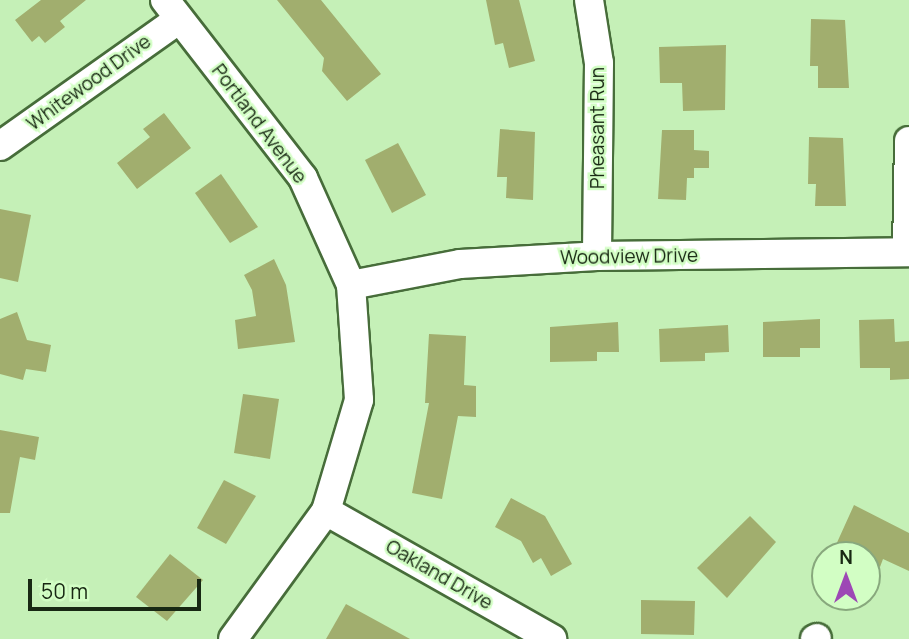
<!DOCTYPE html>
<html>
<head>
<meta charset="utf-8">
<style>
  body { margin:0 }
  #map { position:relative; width:909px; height:639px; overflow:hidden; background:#c5f0b7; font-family:Manrope,sans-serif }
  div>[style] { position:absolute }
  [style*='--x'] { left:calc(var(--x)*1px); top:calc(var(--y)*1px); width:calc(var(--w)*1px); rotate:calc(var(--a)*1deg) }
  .building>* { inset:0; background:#a1ae6e }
  .roads { filter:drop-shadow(2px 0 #476d3a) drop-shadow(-2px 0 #476d3a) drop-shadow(0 2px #476d3a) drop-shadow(0 -2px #476d3a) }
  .minor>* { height:28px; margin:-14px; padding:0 14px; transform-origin:14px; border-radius:14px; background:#fff }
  span { translate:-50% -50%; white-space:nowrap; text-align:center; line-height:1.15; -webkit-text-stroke:5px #d2fec4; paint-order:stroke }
  .street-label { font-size:19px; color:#182813 }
  .north { position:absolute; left:811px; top:541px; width:70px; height:70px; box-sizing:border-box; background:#d2fec4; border:2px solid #88a87d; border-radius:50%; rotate:0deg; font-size:19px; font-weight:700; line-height:28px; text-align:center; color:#182813 }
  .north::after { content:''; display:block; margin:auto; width:24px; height:32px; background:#9d48b5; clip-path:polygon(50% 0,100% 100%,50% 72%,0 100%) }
  .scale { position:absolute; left:28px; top:579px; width:173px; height:32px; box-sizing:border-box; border:4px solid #182813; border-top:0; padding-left:9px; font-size:21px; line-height:24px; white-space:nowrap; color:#182813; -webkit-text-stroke:5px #d2fec4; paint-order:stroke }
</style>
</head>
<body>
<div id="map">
  <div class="building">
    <div style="clip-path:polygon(41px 0,86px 0,60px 21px,65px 27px,45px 43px,39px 36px,32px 42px,15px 20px)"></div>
    <div style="clip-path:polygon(277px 0,321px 0,381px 74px,347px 101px,322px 71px,324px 58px)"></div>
    <div style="clip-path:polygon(486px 0,519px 0,535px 61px,509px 68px,503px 43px,495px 45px)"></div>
    <div style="clip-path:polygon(811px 19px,845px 20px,849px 88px,818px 88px,818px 66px,810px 66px)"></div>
    <div style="clip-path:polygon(726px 45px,725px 110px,683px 111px,682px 83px,660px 83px,659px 47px)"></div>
    <div style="clip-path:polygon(164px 113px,191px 148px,137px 189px,117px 163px,150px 137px,143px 129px)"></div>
    <div style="clip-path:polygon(500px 129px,535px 132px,533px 200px,506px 198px,507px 177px,497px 177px)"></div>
    <div style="clip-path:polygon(662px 130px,694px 130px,694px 150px,709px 151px,709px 168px,694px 168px,694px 178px,687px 178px,686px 200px,658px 199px)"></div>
    <div style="clip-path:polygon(809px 137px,843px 138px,846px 206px,815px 206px,816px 184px,808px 184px)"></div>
    <div style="clip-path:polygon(398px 143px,426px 195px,392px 213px,365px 160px)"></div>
    <div style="clip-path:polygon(221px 174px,258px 227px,230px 243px,195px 193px)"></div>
    <div style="clip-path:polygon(0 209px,31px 215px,18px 282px,0 278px)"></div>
    <div style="clip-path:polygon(274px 259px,286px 285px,295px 342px,238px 349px,235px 320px,256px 316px,252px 290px,244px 275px)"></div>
    <div style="clip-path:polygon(17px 312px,27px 340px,51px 345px,46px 372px,26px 369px,23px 380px,0 374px,0 319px)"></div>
    <div style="clip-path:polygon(820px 319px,820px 348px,800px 348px,800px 357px,763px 357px,763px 322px)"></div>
    <div style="clip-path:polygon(894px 319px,895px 342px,909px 341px,909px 379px,890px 380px,890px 368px,860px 368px,859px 320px)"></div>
    <div style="clip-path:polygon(618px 322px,619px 352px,597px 352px,597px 361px,550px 362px,550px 327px)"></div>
    <div style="clip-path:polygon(728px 325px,729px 352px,705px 353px,705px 361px,660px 362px,659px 329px)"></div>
    <div style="clip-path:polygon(429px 334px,466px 336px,464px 385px,476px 386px,476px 417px,458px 416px,442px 499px,412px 493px,429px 403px,425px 403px)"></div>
    <div style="clip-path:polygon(243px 394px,279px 399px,270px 459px,234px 453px)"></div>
    <div style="clip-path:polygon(0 430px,39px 437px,35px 460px,20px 457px,10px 513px,0 513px)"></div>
    <div style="clip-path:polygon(224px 480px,256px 496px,226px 544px,197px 528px)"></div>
    <div style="clip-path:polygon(511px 498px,545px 516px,572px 564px,551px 576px,541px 558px,533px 563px,521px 541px,495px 527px)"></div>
    <div style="clip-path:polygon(854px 505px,909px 533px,909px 571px,883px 559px,880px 567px,867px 561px,867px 555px,835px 547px)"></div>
    <div style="clip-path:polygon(750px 516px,776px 542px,727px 598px,697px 568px)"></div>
    <div style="clip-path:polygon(170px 554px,203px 580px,167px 621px,136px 597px)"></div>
    <div style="clip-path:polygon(641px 600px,695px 601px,694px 635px,641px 634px)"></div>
    <div style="clip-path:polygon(346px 604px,410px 639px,326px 639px)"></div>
  </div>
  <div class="roads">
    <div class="minor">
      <div style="--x:165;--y:0;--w:225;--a:52.2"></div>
      <div style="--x:303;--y:178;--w:117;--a:65.8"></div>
      <div style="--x:351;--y:285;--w:115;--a:86"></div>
      <div style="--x:359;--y:400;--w:116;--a:106.6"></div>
      <div style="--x:326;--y:511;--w:158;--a:126"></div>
      <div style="--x:589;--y:0;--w:64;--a:81"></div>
      <div style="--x:599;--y:63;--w:193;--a:90.6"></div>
      <div style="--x:0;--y:146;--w:218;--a:-35.3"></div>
      <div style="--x:907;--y:252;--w:111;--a:-89"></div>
      <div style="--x:351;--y:285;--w:111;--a:-10.9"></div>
      <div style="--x:460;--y:264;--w:137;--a:-3.3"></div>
      <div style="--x:597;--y:256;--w:312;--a:-0.7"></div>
      <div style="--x:326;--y:511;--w:260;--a:29.5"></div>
      <div style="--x:815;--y:639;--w:2;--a:-27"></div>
    </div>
  </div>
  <div class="street-label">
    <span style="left:89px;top:83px;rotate:-36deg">Whitewood Drive</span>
    <span style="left:259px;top:124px;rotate:53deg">Portland Avenue</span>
    <span style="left:598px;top:128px;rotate:-90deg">Pheasant Run</span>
    <span style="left:629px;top:257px;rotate:-1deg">Woodview Drive</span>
    <span style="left:439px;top:575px;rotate:30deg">Oakland Drive</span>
  </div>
  <div class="north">N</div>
  <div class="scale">50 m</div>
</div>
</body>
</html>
